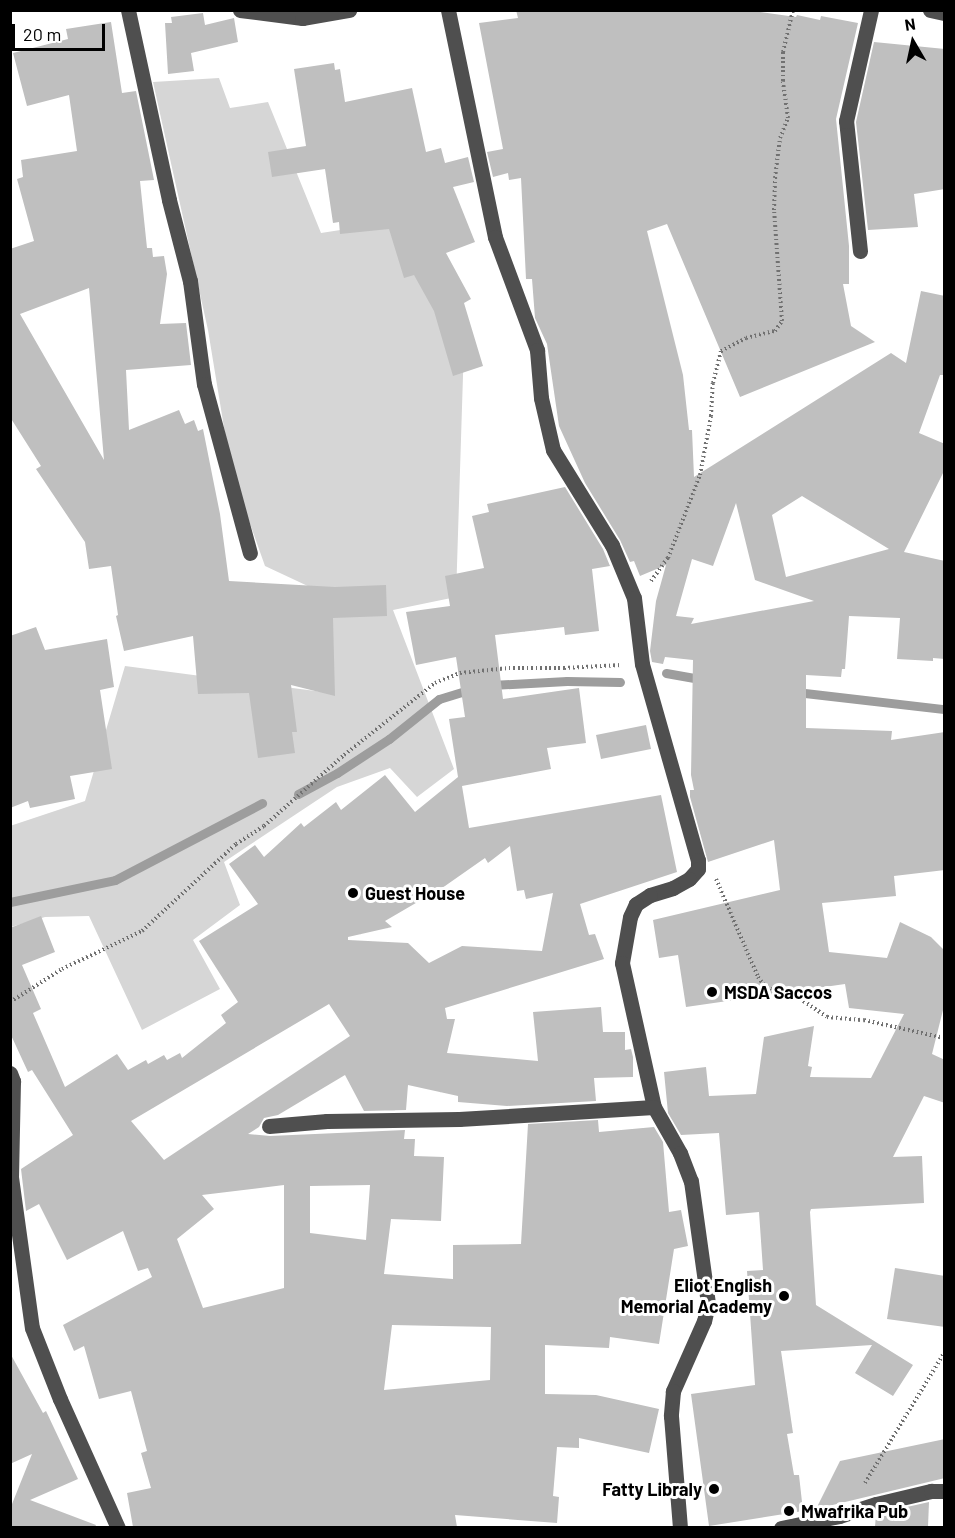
<!DOCTYPE html>
<html>
<head>
<meta charset="utf-8">
<style>
  body { margin:0 }
  #map { position:relative; width:955px; height:1538px; overflow:hidden; background:#fff; font-family:Barlow,sans-serif }
  div>[style] { position:absolute }
  [style*='--x'] { left:calc(var(--x)*1px); top:calc(var(--y)*1px); width:calc(var(--w)*1px); rotate:calc(var(--a)*1deg) }
  .green>* { inset:0; background:#d6d6d6 }
  .stream>* { height:9px; margin:-4.5px; padding:0 4.5px; transform-origin:4.5px; border-radius:4.5px; background:#9d9d9d }
  .building>* { inset:0; background:#bfbfbf }
  .path>* { height:4px; margin-top:-2px; transform-origin:0; background:repeating-linear-gradient(90deg,#717171 0 1.5px,transparent 0 4.5px) }
  .minor>* { height:15px; margin:-7.5px; padding:0 7.5px; transform-origin:7.5px; border-radius:7.5px; background:#4f4f4f }
  .dots>* { width:16px; height:16px; translate:-50% -50%; box-sizing:border-box; border:3px solid #fff; border-radius:50% }
  span { translate:-50% -50%; white-space:nowrap; text-align:center; line-height:1.15; -webkit-text-stroke:6px #fff; paint-order:stroke }
  .poi-label { font-size:18px; color:#000; font-weight:700 }
  .left { translate:0 -50%; text-align:left }
  .right { translate:-100% -50%; text-align:right }
  .frame { position:absolute; inset:0; border:12px solid #000; pointer-events:none }
  .north { position:absolute; left:883px; top:12px; width:60px; height:60px; -webkit-text-stroke:4px #fff; paint-order:stroke; rotate:351deg; font-size:16px; font-weight:700; line-height:24px; text-align:center; color:#000 }
  .north::after { content:''; display:block; margin:auto; width:21px; height:27px; background:#000; clip-path:polygon(50% 0,100% 100%,50% 72%,0 100%) }
  .scale { position:absolute; left:12px; top:24px; width:93px; height:27px; box-sizing:border-box; border:3px solid #000; border-top:0; padding-left:8px; font-size:18px; line-height:21px; white-space:nowrap; color:#000; -webkit-text-stroke:4px #fff; paint-order:stroke }
</style>
</head>
<body>
<div id="map">
  <div class="green">
    <div style="clip-path:polygon(219px 78px,230px 108px,268px 102px,321px 233px,405px 220px,464px 344px,456px 597px,393px 610px,454px 769px,417px 797px,390px 768px,337px 787px,224px 862px,240px 905px,193px 940px,220px 989px,142px 1030px,89px 916px,45px 917px,11px 927px,10px 826px,85px 801px,125px 666px,331px 693px,327px 595px,265px 566px,231px 470px,208px 330px,153px 82px)"></div>
  </div>
  <div class="stream">
    <div style="--x:666;--y:673;--w:40;--a:10"></div>
    <div style="--x:491;--y:685;--w:76;--a:-3"></div>
    <div style="--x:567;--y:681;--w:53;--a:1.1"></div>
    <div style="--x:796;--y:692;--w:149;--a:6.6"></div>
    <div style="--x:298;--y:794;--w:44;--a:-28.3"></div>
    <div style="--x:337;--y:773;--w:62;--a:-33.2"></div>
    <div style="--x:389;--y:739;--w:64;--a:-38.7"></div>
    <div style="--x:439;--y:699;--w:34;--a:-17"></div>
    <div style="--x:10;--y:902;--w:107;--a:-11.8"></div>
    <div style="--x:115;--y:880;--w:166;--a:-27.6"></div>
  </div>
  <div class="building">
    <div style="clip-path:polygon(evenodd,516px 10px,746px 10px,796px 17px,797px 15px,820px 20px,821px 16px,858px 23px,836px 119px,849px 246px,849px 284px,843px 284px,851px 326px,875px 342px,740px 397px,667px 224px,647px 231px,683px 375px,689px 430px,692px 430px,694px 477px,891px 353px,906px 363px,921px 291px,945px 296px,945px 375px,940px 375px,919px 433px,945px 444px,945px 469px,904px 552px,945px 561px,945px 659px,933px 658px,933px 661px,897px 659px,900px 618px,849px 616px,845px 669px,842px 669px,841px 677px,806px 675px,806px 728px,892px 731px,891px 740px,945px 732px,945px 870px,894px 876px,896px 896px,822px 903px,829px 952px,887px 958px,900px 922px,931px 937px,945px 951px,945px 1002px,932px 1054px,945px 1060px,945px 1103px,924px 1096px,893px 1157px,922px 1156px,924px 1203px,811px 1209px,810px 1212px,816px 1305px,913px 1365px,893px 1396px,855px 1373px,872px 1345px,781px 1351px,793px 1433px,787px 1434px,794px 1475px,799px 1475px,803px 1511px,709px 1526px,691px 1394px,755px 1385px,747px 1271px,763px 1270px,759px 1212px,726px 1215px,719px 1133px,681px 1135px,668px 1113px,664px 1072px,706px 1067px,709px 1096px,756px 1094px,764px 1037px,814px 1026px,808px 1066px,812px 1067px,810px 1077px,871px 1078px,904px 1014px,849px 1008px,845px 984px,686px 1007px,678px 955px,659px 958px,653px 920px,780px 890px,774px 840px,708px 862px,690px 797px,690px 790px,694px 790px,691px 775px,693px 660px,665px 657px,663px 664px,652px 662px,650px 651px,656px 601px,666px 565px,640px 576px,634px 561px,630px 562px,620px 540px,585px 483px,559px 426px,547px 344px,535px 318px,532px 279px,526px 279px,521px 178px,509px 180px,508px 173px,493px 177px,487px 152px,503px 149px,479px 23px,518px 18px,516px 10px,802px 496px,889px 549px,786px 577px,772px 515px,802px 496px,516px 10px,736px 503px,755px 580px,814px 601px,691px 624px,694px 618px,676px 616px,692px 559px,713px 566px,736px 503px)"></div>
    <div style="clip-path:polygon(203px 13px,205px 25px,234px 18px,238px 42px,191px 53px,194px 71px,168px 74px,165px 23px,172px 23px,171px 17px)"></div>
    <div style="clip-path:polygon(evenodd,111px 22px,122px 93px,136px 91px,151px 165px,154px 180px,140px 181px,147px 248px,152px 248px,153px 257px,164px 256px,167px 274px,160px 324px,186px 323px,191px 365px,126px 370px,129px 430px,179px 410px,185px 424px,194px 420px,198px 431px,203px 429px,220px 514px,229px 581px,335px 587px,386px 585px,387px 616px,333px 618px,335px 696px,291px 685px,297px 732px,292px 732px,295px 753px,258px 758px,249px 693px,198px 694px,193px 636px,124px 651px,116px 616px,118px 615px,111px 566px,89px 569px,85px 542px,36px 469px,41px 466px,10px 417px,10px 249px,34px 241px,17px 179px,23px 177px,21px 160px,77px 151px,69px 95px,27px 106px,13px 53px,68px 39px,66px 29px,111px 22px,89px 288px,104px 460px,20px 314px,89px 288px)"></div>
    <div style="clip-path:polygon(874px 42px,945px 49px,945px 189px,914px 194px,918px 227px,868px 230px,856px 122px)"></div>
    <div style="clip-path:polygon(334px 63px,335px 70px,340px 69px,345px 102px,412px 88px,426px 152px,441px 148px,445px 163px,468px 157px,474px 182px,453px 187px,475px 242px,446px 253px,471px 299px,464px 303px,483px 366px,453px 376px,434px 311px,414px 275px,404px 278px,389px 229px,340px 234px,339px 222px,333px 223px,325px 169px,272px 177px,268px 152px,306px 146px,294px 69px)"></div>
    <div style="clip-path:polygon(evenodd,565px 487px,603px 549px,610px 566px,592px 569px,599px 631px,565px 635px,564px 627px,495px 635px,503px 699px,579px 688px,586px 743px,547px 748px,551px 769px,462px 786px,469px 828px,661px 795px,677px 872px,580px 904px,589px 935px,595px 934px,604px 959px,445px 1008px,447px 1019px,455px 1019px,447px 1053px,538px 1061px,533px 1012px,601px 1007px,603px 1032px,625px 1032px,625px 1050px,631px 1049px,633px 1057px,633px 1077px,594px 1078px,596px 1101px,507px 1106px,458px 1102px,458px 1096px,408px 1085px,406px 1110px,364px 1111px,345px 1075px,278px 1115px,264px 1118px,259px 1127px,248px 1134px,270px 1136px,405px 1130px,404px 1139px,415px 1139px,414px 1156px,444px 1157px,441px 1221px,391px 1219px,384px 1274px,453px 1279px,453px 1245px,521px 1244px,528px 1124px,598px 1120px,599px 1132px,654px 1127px,663px 1142px,669px 1212px,681px 1210px,688px 1246px,674px 1249px,659px 1344px,610px 1337px,609px 1348px,545px 1345px,545px 1394px,596px 1395px,659px 1409px,649px 1453px,579px 1438px,579px 1448px,557px 1447px,553px 1496px,559px 1497px,557px 1523px,455px 1515px,457px 1527px,133px 1527px,127px 1493px,151px 1488px,141px 1453px,147px 1451px,131px 1391px,99px 1399px,84px 1346px,74px 1351px,63px 1325px,152px 1277px,148px 1268px,138px 1271px,123px 1231px,67px 1260px,39px 1204px,26px 1211px,21px 1169px,73px 1135px,32px 1070px,28px 1072px,10px 1033px,10px 928px,41px 916px,55px 952px,22px 965px,41px 1009px,33px 1013px,65px 1087px,117px 1054px,128px 1070px,146px 1060px,148px 1064px,164px 1055px,167px 1060px,180px 1053px,182px 1058px,226px 1023px,221px 1015px,238px 1002px,199px 941px,258px 904px,229px 864px,255px 845px,264px 857px,301px 823px,304px 827px,336px 802px,341px 810px,385px 775px,415px 812px,458px 777px,449px 719px,465px 717px,456px 657px,416px 665px,406px 612px,450px 606px,445px 576px,484px 568px,472px 516px,489px 512px,487px 504px,565px 487px,510px 846px,517px 891px,524px 890px,526px 899px,553px 893px,542px 951px,462px 946px,429px 963px,408px 943px,348px 940px,348px 937px,392px 927px,385px 921px,445px 886px,485px 858px,488px 863px,510px 846px,565px 487px,329px 1004px,350px 1036px,164px 1160px,131px 1121px,329px 1004px,565px 487px,284px 1185px,284px 1288px,203px 1308px,177px 1239px,214px 1209px,202px 1195px,284px 1185px,565px 487px,370px 1185px,366px 1240px,310px 1233px,310px 1186px,370px 1185px,565px 487px,392px 1325px,491px 1327px,490px 1380px,384px 1390px,392px 1325px)"></div>
    <div style="clip-path:polygon(36px 627px,45px 650px,107px 639px,114px 687px,100px 690px,112px 769px,70px 776px,75px 799px,30px 808px,28px 801px,10px 808px,10px 636px)"></div>
    <div style="clip-path:polygon(646px 725px,651px 749px,601px 759px,596px 735px)"></div>
    <div style="clip-path:polygon(895px 1268px,945px 1276px,945px 1327px,887px 1319px)"></div>
    <div style="clip-path:polygon(10px 1353px,43px 1413px,46px 1411px,78px 1479px,30px 1500px,96px 1525px,95px 1527px,10px 1527px,10px 1509px,32px 1454px,10px 1464px)"></div>
    <div style="clip-path:polygon(945px 1439px,945px 1478px,816px 1509px,840px 1461px)"></div>
    <div style="clip-path:polygon(929px 1502px,928px 1527px,875px 1527px,876px 1514px)"></div>
  </div>
  <div class="path">
    <div style="--x:651;--y:581;--w:29;--a:-54"></div>
    <div style="--x:668;--y:558;--w:89;--a:-68.9"></div>
    <div style="--x:700;--y:475;--w:60;--a:-79.4"></div>
    <div style="--x:711;--y:416;--w:33;--a:-87"></div>
    <div style="--x:713;--y:383;--w:33;--a:-76"></div>
    <div style="--x:721;--y:351;--w:28;--a:-27"></div>
    <div style="--x:746;--y:338;--w:30;--a:-14"></div>
    <div style="--x:775;--y:331;--w:12;--a:-55"></div>
    <div style="--x:782;--y:321;--w:111;--a:-94.1"></div>
    <div style="--x:774;--y:210;--w:32;--a:-88"></div>
    <div style="--x:775;--y:178;--w:40;--a:-82.9"></div>
    <div style="--x:780;--y:138;--w:22;--a:-68"></div>
    <div style="--x:788;--y:118;--w:37;--a:-98"></div>
    <div style="--x:783;--y:81;--w:29;--a:-90"></div>
    <div style="--x:783;--y:52;--w:43;--a:-76.6"></div>
    <div style="--x:716;--y:879;--w:107;--a:66.8"></div>
    <div style="--x:758;--y:977;--w:9;--a:54"></div>
    <div style="--x:763;--y:984;--w:18;--a:29"></div>
    <div style="--x:779;--y:993;--w:17;--a:10"></div>
    <div style="--x:796;--y:996;--w:37;--a:34"></div>
    <div style="--x:827;--y:1017;--w:37;--a:5"></div>
    <div style="--x:864;--y:1020;--w:82;--a:12.7"></div>
    <div style="--x:10;--y:1002;--w:62;--a:-32.4"></div>
    <div style="--x:62;--y:969;--w:89;--a:-25.4"></div>
    <div style="--x:142;--y:931;--w:128;--a:-42.8"></div>
    <div style="--x:236;--y:844;--w:33;--a:-33"></div>
    <div style="--x:264;--y:826;--w:107;--a:-41.6"></div>
    <div style="--x:344;--y:755;--w:116;--a:-38.4"></div>
    <div style="--x:435;--y:683;--w:27;--a:-22"></div>
    <div style="--x:460;--y:673;--w:49;--a:-5.8"></div>
    <div style="--x:509;--y:668;--w:55;--a:0"></div>
    <div style="--x:564;--y:668;--w:57;--a:-3"></div>
    <div style="--x:865;--y:1483;--w:152;--a:-58.7"></div>
  </div>
  <div class="minor">
    <div style="--x:128;--y:10;--w:194;--a:77.8"></div>
    <div style="--x:169;--y:200;--w:84;--a:75.5"></div>
    <div style="--x:190;--y:281;--w:104;--a:82.3"></div>
    <div style="--x:204;--y:384;--w:175;--a:74.8"></div>
    <div style="--x:240;--y:10;--w:63;--a:7.4"></div>
    <div style="--x:302;--y:18;--w:48;--a:-9.7"></div>
    <div style="--x:448;--y:10;--w:232;--a:78.3"></div>
    <div style="--x:495;--y:237;--w:121;--a:69.6"></div>
    <div style="--x:537;--y:350;--w:48;--a:85.2"></div>
    <div style="--x:541;--y:398;--w:53;--a:77"></div>
    <div style="--x:553;--y:450;--w:112;--a:58.2"></div>
    <div style="--x:612;--y:545;--w:57;--a:67.5"></div>
    <div style="--x:634;--y:598;--w:66;--a:83.1"></div>
    <div style="--x:642;--y:664;--w:204;--a:74.1"></div>
    <div style="--x:698;--y:860;--w:9;--a:90"></div>
    <div style="--x:698;--y:869;--w:13;--a:132"></div>
    <div style="--x:689;--y:879;--w:18;--a:151"></div>
    <div style="--x:673;--y:888;--w:24;--a:163"></div>
    <div style="--x:650;--y:895;--w:17;--a:147"></div>
    <div style="--x:636;--y:904;--w:14;--a:115"></div>
    <div style="--x:630;--y:917;--w:47;--a:99.9"></div>
    <div style="--x:622;--y:963;--w:148;--a:77.5"></div>
    <div style="--x:654;--y:1107;--w:53;--a:60.5"></div>
    <div style="--x:680;--y:1153;--w:30;--a:69"></div>
    <div style="--x:691;--y:1181;--w:124;--a:82.1"></div>
    <div style="--x:708;--y:1304;--w:17;--a:103"></div>
    <div style="--x:704;--y:1321;--w:77;--a:113.9"></div>
    <div style="--x:673;--y:1391;--w:25;--a:95"></div>
    <div style="--x:671;--y:1416;--w:112;--a:85.4"></div>
    <div style="--x:930;--y:10;--w:14;--a:12"></div>
    <div style="--x:860;--y:251;--w:131;--a:-96.1"></div>
    <div style="--x:846;--y:121;--w:114;--a:-77.3"></div>
    <div style="--x:10;--y:1073;--w:9;--a:69"></div>
    <div style="--x:13;--y:1081;--w:96;--a:91.2"></div>
    <div style="--x:11;--y:1177;--w:152;--a:82.1"></div>
    <div style="--x:32;--y:1328;--w:76;--a:68.5"></div>
    <div style="--x:60;--y:1399;--w:141;--a:65.8"></div>
    <div style="--x:269;--y:1126;--w:58;--a:-4.9"></div>
    <div style="--x:327;--y:1121;--w:132;--a:-0.9"></div>
    <div style="--x:459;--y:1119;--w:195;--a:-3.5"></div>
    <div style="--x:781;--y:1528;--w:59;--a:-11.7"></div>
    <div style="--x:839;--y:1516;--w:39;--a:-18"></div>
    <div style="--x:876;--y:1504;--w:57;--a:-13.3"></div>
    <div style="--x:931;--y:1491;--w:13;--a:0"></div>
  </div>
  <div class="dots">
    <div style="left:353px;top:893px;background:#000"></div>
    <div style="left:712px;top:992px;background:#000"></div>
    <div style="left:784px;top:1296px;background:#000"></div>
    <div style="left:714px;top:1489px;background:#000"></div>
    <div style="left:789px;top:1511px;background:#000"></div>
  </div>
  <div class="poi-label">
    <span class="left" style="left:365px;top:893px">Guest House</span>
    <span class="left" style="left:724px;top:992px">MSDA Saccos</span>
    <span class="right" style="left:772px;top:1296px">Eliot English<br>Memorial Academy</span>
    <span class="right" style="left:702px;top:1489px">Fatty Libraly</span>
    <span class="left" style="left:801px;top:1511px">Mwafrika Pub</span>
  </div>
  <div class="frame"></div>
  <div class="north">N</div>
  <div class="scale">20 m</div>
</div>
</body>
</html>
